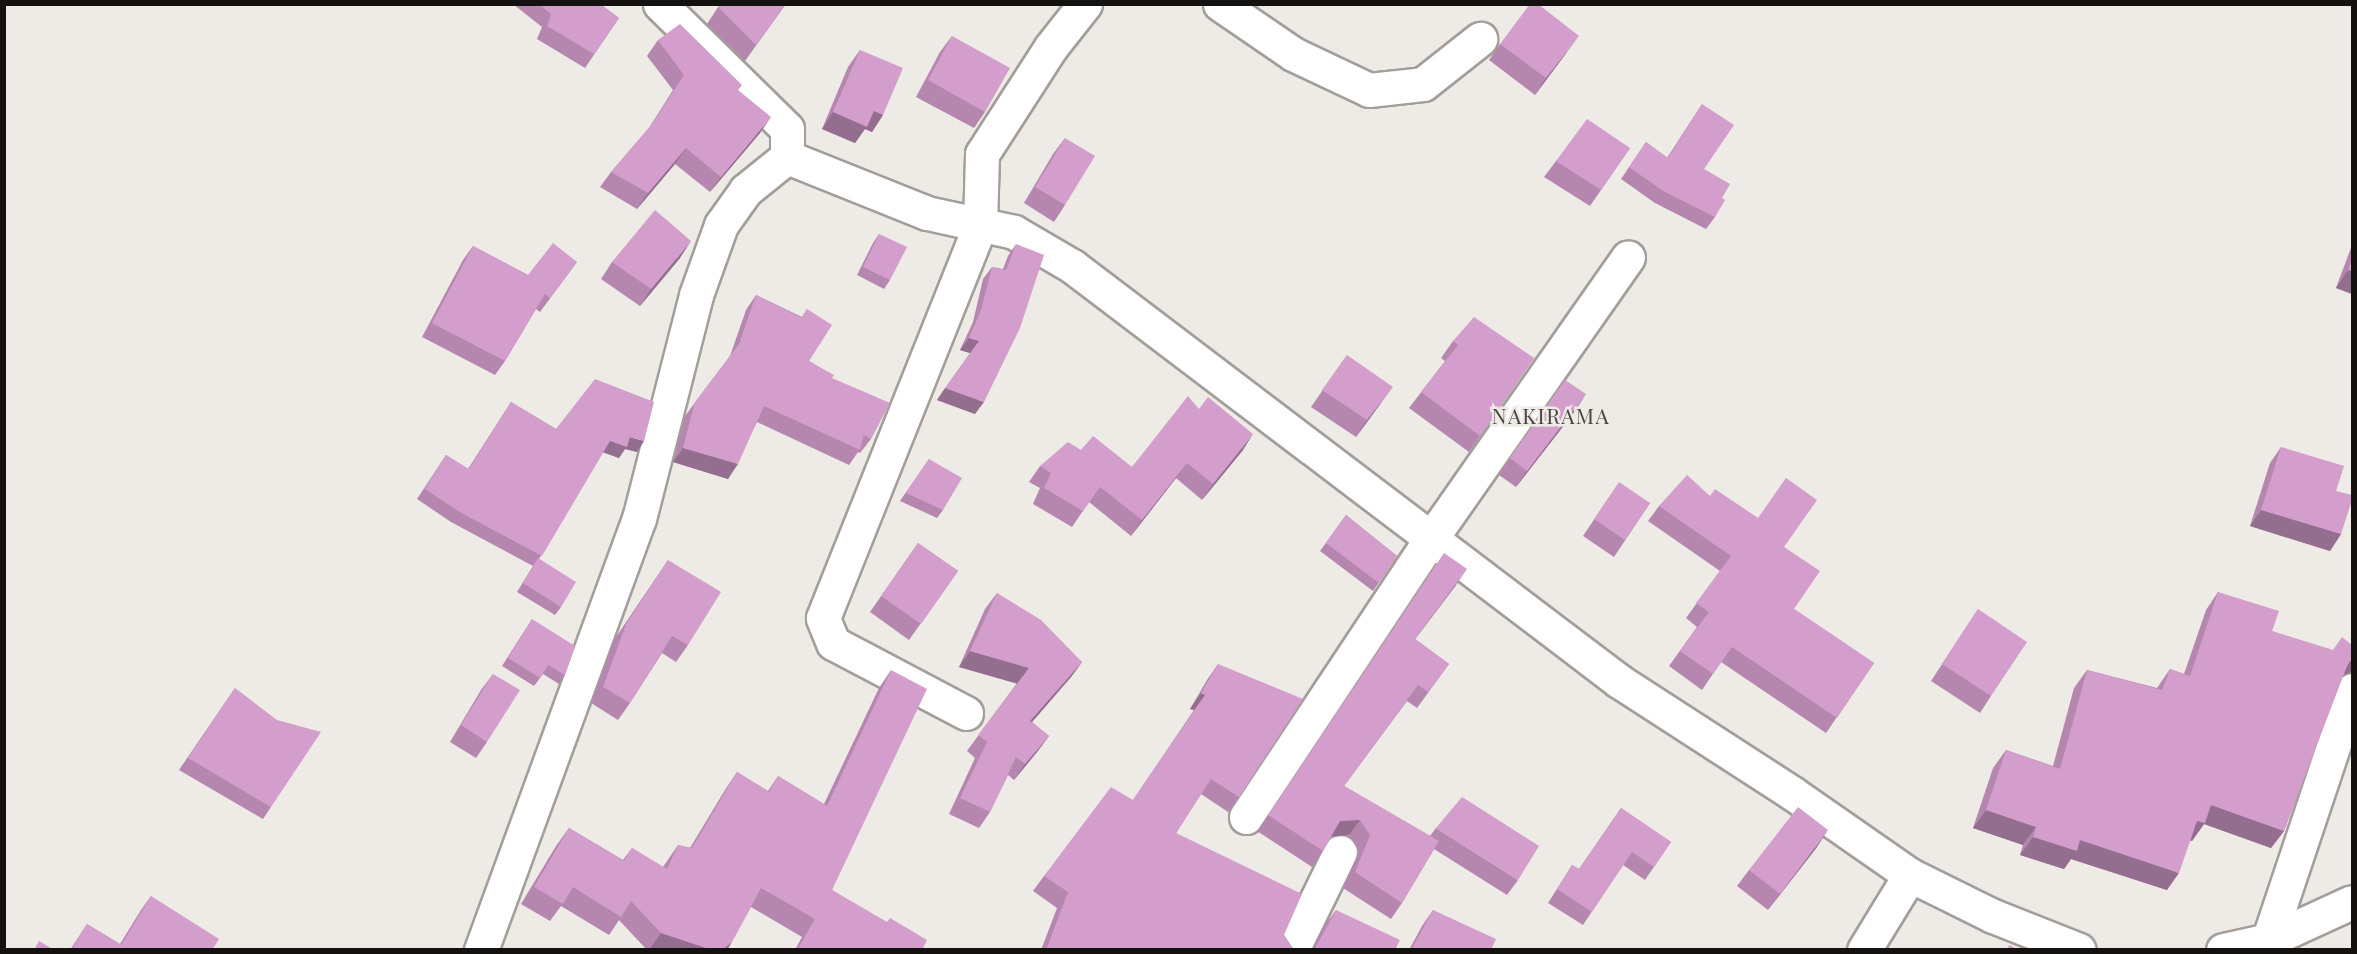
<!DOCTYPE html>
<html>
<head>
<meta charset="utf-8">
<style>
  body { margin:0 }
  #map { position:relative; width:2357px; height:954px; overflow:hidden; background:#eeeae5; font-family:"Playfair Display",serif }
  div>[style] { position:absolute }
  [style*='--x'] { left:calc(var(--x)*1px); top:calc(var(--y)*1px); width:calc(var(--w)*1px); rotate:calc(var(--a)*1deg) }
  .roads { filter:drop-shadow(2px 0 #a39e9a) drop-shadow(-2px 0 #a39e9a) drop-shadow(0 2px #a39e9a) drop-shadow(0 -2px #a39e9a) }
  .minor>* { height:33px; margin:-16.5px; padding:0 16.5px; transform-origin:16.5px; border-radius:16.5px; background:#fff }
  .wall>* { inset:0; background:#b587af }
  .shaded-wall>* { inset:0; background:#946e8f }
  .building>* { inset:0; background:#d39dcc }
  span { translate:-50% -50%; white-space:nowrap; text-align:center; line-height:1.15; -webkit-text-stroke:5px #eeeae5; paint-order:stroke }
  .quarter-label { font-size:21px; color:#484541; letter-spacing:1.5px }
  .frame { position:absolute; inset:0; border:6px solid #141211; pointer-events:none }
</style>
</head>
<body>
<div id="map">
  <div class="roads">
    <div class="minor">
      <div style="--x:660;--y:4;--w:178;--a:44.5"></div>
      <div style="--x:787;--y:129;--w:28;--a:90"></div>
      <div style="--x:787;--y:157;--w:151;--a:21.8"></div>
      <div style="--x:927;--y:213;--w:89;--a:12.3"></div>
      <div style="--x:1014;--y:232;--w:67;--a:30.4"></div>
      <div style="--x:1072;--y:266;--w:687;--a:37.19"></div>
      <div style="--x:1619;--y:681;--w:206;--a:32.9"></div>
      <div style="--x:1792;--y:793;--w:144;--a:34.8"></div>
      <div style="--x:1910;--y:875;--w:93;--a:26.3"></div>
      <div style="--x:1993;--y:916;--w:92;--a:21.6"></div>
      <div style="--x:1220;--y:4;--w:88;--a:34.4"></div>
      <div style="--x:1293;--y:54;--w:84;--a:25.3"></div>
      <div style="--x:1369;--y:90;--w:54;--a:-6.3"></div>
      <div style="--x:1423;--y:84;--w:73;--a:-38.3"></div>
      <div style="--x:966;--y:713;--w:150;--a:-152.2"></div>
      <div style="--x:833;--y:643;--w:27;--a:-112"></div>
      <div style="--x:823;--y:618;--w:422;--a:-68.2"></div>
      <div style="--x:980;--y:226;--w:72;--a:-88.4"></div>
      <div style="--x:982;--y:154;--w:127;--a:-57.2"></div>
      <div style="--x:1051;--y:47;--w:55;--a:-51.7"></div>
      <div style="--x:1246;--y:817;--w:333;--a:-56.4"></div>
      <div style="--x:1430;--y:540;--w:345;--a:-55"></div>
      <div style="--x:481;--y:950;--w:459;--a:-69.9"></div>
      <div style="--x:639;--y:519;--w:231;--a:-75.7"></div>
      <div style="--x:696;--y:295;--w:74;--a:-70.3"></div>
      <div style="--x:721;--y:225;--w:43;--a:-54.5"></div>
      <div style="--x:746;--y:190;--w:53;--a:-38.8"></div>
      <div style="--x:1292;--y:950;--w:109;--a:-63.9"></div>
      <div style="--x:1864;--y:950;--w:88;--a:-58.5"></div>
      <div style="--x:2223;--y:950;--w:47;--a:-12.3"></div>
      <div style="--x:2269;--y:940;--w:91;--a:-24.6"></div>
      <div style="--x:2265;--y:950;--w:274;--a:-71.5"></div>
    </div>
  </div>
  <div class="wall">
    <div style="clip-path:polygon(513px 4px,600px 4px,619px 18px,585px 68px,537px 39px,542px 27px)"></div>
    <div style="clip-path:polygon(720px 4px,786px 4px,745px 61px,707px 24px)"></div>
    <div style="clip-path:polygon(952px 36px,985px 112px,974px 128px,916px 97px,940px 52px)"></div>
    <div style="clip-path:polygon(658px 40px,738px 90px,760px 133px,710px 192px,675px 164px,637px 209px,600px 187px,611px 172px,649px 128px,673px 90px,647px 56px)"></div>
    <div style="clip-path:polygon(1500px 44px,1567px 52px,1535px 95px,1489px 60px)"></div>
    <div style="clip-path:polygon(860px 50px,883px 115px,872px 132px,865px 129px,855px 143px,822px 129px,848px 67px)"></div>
    <div style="clip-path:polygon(1702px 104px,1704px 169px,1722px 198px,1715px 217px,1706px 229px,1655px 203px,1621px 179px,1646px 142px,1667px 158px)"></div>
    <div style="clip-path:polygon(1065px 138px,1065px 205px,1054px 222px,1024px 203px,1053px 154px)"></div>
    <div style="clip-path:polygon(1630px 148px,1590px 206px,1544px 177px,1556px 161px)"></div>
    <div style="clip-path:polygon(879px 234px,890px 280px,884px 289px,857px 275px,873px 243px)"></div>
    <div style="clip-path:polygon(1016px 244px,975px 414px,937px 400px,970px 353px,960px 350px,973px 322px,983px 279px,992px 267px,1003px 269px,1008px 256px)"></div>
    <div style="clip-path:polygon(2352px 245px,2352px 294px,2336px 288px)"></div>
    <div style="clip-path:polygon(473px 246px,528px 275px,577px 262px,540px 312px,536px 309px,505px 361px,495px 375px,422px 337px,463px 260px)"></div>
    <div style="clip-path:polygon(680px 258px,640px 306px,601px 279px,612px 262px)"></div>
    <div style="clip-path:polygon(756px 295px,802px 317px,807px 309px,809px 361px,832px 378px,871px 439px,860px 453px,858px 452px,849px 465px,757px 422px,728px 479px,673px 462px,685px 416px,730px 356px,746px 310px)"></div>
    <div style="clip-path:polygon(1453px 341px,1534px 358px,1469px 452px,1409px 408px,1445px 361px,1441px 358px)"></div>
    <div style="clip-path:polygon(1347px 355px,1381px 403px,1356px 437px,1311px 407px)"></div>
    <div style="clip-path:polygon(1565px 380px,1575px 411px,1516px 487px,1499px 475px)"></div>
    <div style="clip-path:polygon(511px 402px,556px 429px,644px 441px,637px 452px,625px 449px,619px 458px,603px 452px,539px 559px,561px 607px,555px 615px,517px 592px,533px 566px,451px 522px,417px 499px,446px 455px,468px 469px)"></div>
    <div style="clip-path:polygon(1199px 409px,1243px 450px,1202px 500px,1176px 478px,1131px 536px,1089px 502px,1072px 527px,1033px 504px,1040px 488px,1029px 482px,1040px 466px,1081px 450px,1132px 467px)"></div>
    <div style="clip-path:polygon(2281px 447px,2336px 491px,2341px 534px,2330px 551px,2250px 526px,2270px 463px)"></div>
    <div style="clip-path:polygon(929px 459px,943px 510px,937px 518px,900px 501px)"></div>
    <div style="clip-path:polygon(1710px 496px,1784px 547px,1794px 609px,1874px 663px,1826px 733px,1721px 662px,1702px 690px,1669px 666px,1697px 627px,1686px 618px,1720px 571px,1648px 521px,1659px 506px)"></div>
    <div style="clip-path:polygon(1608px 499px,1650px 503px,1614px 557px,1583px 536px)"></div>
    <div style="clip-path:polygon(1346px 515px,1397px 556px,1373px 591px,1320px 551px)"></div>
    <div style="clip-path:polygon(918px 543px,958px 571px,909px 640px,870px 612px)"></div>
    <div style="clip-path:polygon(668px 560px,688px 645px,676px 662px,662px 653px,630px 703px,618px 720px,591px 703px,614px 640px)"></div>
    <div style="clip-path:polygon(1433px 569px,1456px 585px,1415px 639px,1449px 664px,1417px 708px,1407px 701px,1344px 786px,1430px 836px,1436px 828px,1518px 880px,1507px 895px,1434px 849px,1402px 903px,1391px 919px,1343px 888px,1359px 851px,1349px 835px,1331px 837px,1323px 851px,1312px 867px,1257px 831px)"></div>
    <div style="clip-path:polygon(2218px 592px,2272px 631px,2352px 672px,2343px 675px,2284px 831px,2271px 848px,2204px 824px,2192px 841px,2190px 840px,2167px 890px,2071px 859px,2064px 869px,2020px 855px,2023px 845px,1973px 828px,1993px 768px,2006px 750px,2053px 766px,2074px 688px,2087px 670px,2157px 688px,2170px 669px,2184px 674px,2206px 610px)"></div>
    <div style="clip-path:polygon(997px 593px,1082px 662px,1071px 677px,1032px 722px,1049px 736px,1037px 752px,1014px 780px,1008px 775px,990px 812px,979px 828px,949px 814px,975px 758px,967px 751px,1017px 683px,959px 667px,985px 609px)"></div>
    <div style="clip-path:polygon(1978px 609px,1991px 696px,1980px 713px,1931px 681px)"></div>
    <div style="clip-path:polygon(532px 619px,565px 675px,559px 684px,543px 674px,534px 686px,502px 666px)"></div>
    <div style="clip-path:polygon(1218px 664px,1239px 797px,1228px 812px,1201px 794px,1176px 833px,1284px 935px,1294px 950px,1041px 950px,1057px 908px,1033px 891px,1044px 876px,1133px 800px,1194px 710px,1190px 709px,1207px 680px)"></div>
    <div style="clip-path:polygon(891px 670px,832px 890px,922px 950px,795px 950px,802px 937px,751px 907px,727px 950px,647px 950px,619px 920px,609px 935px,561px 906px,550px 921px,521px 904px,556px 846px,569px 828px,623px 860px,632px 848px,663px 867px,678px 845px,690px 848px,725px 790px,737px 772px,768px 791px,778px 776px,824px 804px,879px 688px)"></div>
    <div style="clip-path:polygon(493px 674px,487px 742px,476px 758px,450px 742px,481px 690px)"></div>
    <div style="clip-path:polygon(235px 688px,271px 807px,263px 819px,179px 770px)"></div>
    <div style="clip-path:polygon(1621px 808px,1671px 842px,1645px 880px,1623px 865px,1583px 925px,1548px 903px,1572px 865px,1579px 869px)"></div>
    <div style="clip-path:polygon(1817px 847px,1768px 910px,1737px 886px,1749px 870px)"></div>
    <div style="clip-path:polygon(151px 896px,212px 950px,70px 950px,87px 924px,120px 944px,141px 910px)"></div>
    <div style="clip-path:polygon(1336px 910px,1395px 950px,1312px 950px,1325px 925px)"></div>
    <div style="clip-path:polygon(1433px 910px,1491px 950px,1409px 950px,1422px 926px)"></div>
  </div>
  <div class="shaded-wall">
    <div style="clip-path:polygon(1579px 36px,1567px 52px,1535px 95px,1546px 78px)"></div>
    <div style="clip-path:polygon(874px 111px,883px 115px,872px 132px,865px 129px,855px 143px,822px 129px,833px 112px)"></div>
    <div style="clip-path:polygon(771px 117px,760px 133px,710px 192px,721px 177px)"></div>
    <div style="clip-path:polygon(686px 148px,675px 164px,637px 209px,648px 193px)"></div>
    <div style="clip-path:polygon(691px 241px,680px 258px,640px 306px,651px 289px)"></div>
    <div style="clip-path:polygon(2348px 270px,2352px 271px,2352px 294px,2336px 288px)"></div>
    <div style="clip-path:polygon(969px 338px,979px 341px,970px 353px,960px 350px)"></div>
    <div style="clip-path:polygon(1393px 387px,1381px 403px,1356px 437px,1367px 420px)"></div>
    <div style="clip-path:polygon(945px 388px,984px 402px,975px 414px,937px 400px)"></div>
    <div style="clip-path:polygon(1586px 394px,1575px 411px,1516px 487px,1527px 471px)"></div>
    <div style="clip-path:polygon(1253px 434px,1243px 450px,1202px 500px,1213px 484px)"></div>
    <div style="clip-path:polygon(630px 437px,644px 441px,637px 452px,625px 449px,619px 458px,602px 452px,610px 441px)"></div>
    <div style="clip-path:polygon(683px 448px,738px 464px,728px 479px,673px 462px)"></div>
    <div style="clip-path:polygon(1187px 463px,1176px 478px,1131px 536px,1142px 520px)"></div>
    <div style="clip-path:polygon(2261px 510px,2341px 534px,2330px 551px,2250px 526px)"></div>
    <div style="clip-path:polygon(1467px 569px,1456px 585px,1404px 654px,1415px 639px)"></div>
    <div style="clip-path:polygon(970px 651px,1029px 668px,1018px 684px,959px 667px)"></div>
    <div style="clip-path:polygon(2352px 658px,2352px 672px,2340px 676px)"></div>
    <div style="clip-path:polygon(1082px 662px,1071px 677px,1019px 737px,1030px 721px)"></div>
    <div style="clip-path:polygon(1201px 693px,1205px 695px,1194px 710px,1190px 709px)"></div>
    <div style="clip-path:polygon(1049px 736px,1037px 752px,1014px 780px,1025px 764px)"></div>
    <div style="clip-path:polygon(2211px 805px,2284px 831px,2271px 848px,2204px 824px,2192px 841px,2184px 839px,2197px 821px)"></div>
    <div style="clip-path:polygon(1986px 810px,2036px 827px,2023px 845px,1973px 828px)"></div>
    <div style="clip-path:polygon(1360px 820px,1349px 835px,1329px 837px,1340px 821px)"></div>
    <div style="clip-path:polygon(1828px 830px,1817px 847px,1768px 910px)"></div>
    <div style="clip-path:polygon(2033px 837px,2080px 840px,2179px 873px,2167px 890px,2071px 859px,2064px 869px,2020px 855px)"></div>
    <div style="clip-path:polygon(661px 933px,712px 950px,649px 950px)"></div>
    <div style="clip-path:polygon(732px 942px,727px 950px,722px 950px)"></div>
  </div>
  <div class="building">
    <div style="clip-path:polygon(539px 4px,600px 4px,619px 18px,594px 54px,547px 26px,551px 14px)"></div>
    <div style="clip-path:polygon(720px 4px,786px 4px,756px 45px,718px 7px)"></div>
    <div style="clip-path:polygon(1530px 4px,1538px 4px,1579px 36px,1546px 78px,1500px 44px)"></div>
    <div style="clip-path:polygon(680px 24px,742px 85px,738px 90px,771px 117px,721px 177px,686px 148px,648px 193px,611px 172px,652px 124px,684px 75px,658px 40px)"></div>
    <div style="clip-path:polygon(952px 36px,1010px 68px,985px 112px,928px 80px)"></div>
    <div style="clip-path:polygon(860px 50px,903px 68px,883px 115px,874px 111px,867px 127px,833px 112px)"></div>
    <div style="clip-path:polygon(1702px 104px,1734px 125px,1704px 169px,1730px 184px,1722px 198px,1725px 200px,1715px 217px,1663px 191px,1629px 167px,1646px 142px,1668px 158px)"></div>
    <div style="clip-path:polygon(1587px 119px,1630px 148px,1601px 190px,1556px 161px)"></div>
    <div style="clip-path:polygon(1065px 138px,1095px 156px,1065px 205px,1035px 187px)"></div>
    <div style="clip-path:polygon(655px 210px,691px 241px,651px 289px,612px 262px)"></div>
    <div style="clip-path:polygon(879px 234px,907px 247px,890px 280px,863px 267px)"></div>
    <div style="clip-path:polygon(553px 243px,577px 262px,550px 298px,545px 294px,505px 361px,432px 323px,473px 246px,528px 275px)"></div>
    <div style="clip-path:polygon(1016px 244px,1044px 255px,1020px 328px,984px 402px,945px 388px,979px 341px,969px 338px,981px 310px,992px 267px,1006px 270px)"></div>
    <div style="clip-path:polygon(2352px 259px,2352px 271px,2348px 270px)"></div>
    <div style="clip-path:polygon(756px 295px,802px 318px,807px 309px,832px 325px,809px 361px,834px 375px,832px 378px,890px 403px,871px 439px,864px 435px,860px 450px,764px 406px,738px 464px,683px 448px,695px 402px,739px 344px)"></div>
    <div style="clip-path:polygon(1474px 317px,1534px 358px,1480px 436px,1421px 392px,1458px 345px,1453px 341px)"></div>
    <div style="clip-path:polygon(1347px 355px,1393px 387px,1367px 420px,1322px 390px)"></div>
    <div style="clip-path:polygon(595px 379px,654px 402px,644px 441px,630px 437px,627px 447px,610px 441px,542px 556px,458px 511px,425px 489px,446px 455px,469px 469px,511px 402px,556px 429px)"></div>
    <div style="clip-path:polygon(1565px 380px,1586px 394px,1527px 471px,1510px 458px)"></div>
    <div style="clip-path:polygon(1188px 396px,1199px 409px,1208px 397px,1253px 434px,1213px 484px,1187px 463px,1142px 520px,1100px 487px,1083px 511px,1044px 488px,1051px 473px,1040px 466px,1068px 442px,1081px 450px,1093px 436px,1132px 467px)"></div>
    <div style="clip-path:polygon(2281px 447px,2344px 466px,2336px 491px,2352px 495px,2352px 500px,2341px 534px,2261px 510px)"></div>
    <div style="clip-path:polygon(929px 459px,962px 478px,943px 510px,906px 493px)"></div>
    <div style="clip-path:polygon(1687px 475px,1710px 496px,1715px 489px,1758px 518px,1786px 478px,1817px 500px,1784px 547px,1820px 571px,1794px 609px,1874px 663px,1837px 718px,1732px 647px,1713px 674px,1680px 651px,1709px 612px,1696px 603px,1731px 556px,1659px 506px)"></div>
    <div style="clip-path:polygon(1619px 482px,1650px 503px,1625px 540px,1594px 519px)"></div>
    <div style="clip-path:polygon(1346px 515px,1397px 556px,1379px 583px,1326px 543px)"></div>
    <div style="clip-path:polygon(918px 543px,958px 571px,921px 624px,881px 596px)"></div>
    <div style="clip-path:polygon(1444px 553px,1467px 569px,1415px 639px,1449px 664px,1428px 692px,1418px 685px,1344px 786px,1439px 841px,1402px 903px,1355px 872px,1370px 835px,1360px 820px,1340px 821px,1323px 851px,1268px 815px)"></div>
    <div style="clip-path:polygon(538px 558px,576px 582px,561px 607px,523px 583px)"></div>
    <div style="clip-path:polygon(668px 560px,721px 592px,688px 645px,672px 636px,630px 703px,603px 687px,626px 624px)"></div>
    <div style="clip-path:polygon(2218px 592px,2279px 611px,2272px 631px,2333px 650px,2342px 637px,2352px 645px,2352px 658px,2347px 666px,2284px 831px,2211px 805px,2205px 823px,2197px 821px,2179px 873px,2080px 840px,2077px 851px,2033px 837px,2036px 827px,1986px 810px,2006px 750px,2060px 769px,2087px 670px,2162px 690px,2170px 669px,2190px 676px)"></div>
    <div style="clip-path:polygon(997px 593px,1041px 620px,1082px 662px,1030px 721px,1049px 736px,1025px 764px,1016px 757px,990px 812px,960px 798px,987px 742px,978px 735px,1029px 668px,970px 651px)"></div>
    <div style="clip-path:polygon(1978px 609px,2027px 642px,1991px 696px,1942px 664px)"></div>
    <div style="clip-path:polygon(532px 619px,575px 646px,565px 675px,548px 665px,540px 678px,508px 658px)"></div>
    <div style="clip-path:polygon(1218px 664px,1303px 699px,1239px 797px,1211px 779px,1176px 833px,1302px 894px,1284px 935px,1294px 950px,1046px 950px,1068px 892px,1044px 876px,1111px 787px,1133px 800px,1205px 695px,1201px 693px)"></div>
    <div style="clip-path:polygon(891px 670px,927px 689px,832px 890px,887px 922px,890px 918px,927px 940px,922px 950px,797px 950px,815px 919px,761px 888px,732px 942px,722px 950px,712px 950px,661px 933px,631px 901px,621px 917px,573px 887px,563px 904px,534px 887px,569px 828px,624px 861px,632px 848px,667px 869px,678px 845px,692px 848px,737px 772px,769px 792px,778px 776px,827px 806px)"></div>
    <div style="clip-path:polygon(493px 674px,520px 690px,487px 742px,461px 725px)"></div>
    <div style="clip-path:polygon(235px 688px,277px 720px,321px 732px,271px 807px,188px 758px)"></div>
    <div style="clip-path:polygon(1462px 797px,1539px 846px,1518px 880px,1436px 828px)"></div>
    <div style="clip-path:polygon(1798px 807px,1828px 830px,1780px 894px,1749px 870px)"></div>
    <div style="clip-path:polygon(1621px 808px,1671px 842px,1654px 867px,1632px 852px,1592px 912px,1557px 889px,1572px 865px,1579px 869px)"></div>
    <div style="clip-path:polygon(151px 896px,219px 939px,212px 950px,71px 950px,87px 924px,121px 945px)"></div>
    <div style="clip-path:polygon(1336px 910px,1400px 940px,1395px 950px,1314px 950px)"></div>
    <div style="clip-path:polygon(1433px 910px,1496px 939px,1491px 950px,1411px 950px)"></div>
    <div style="clip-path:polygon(39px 941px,54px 950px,34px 950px)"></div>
    <div style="clip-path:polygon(2009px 945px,2019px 950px,2007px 950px)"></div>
  </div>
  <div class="quarter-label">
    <span style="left:1551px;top:415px">NAKIRAMA</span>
  </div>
  <div class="frame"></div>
</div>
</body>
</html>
